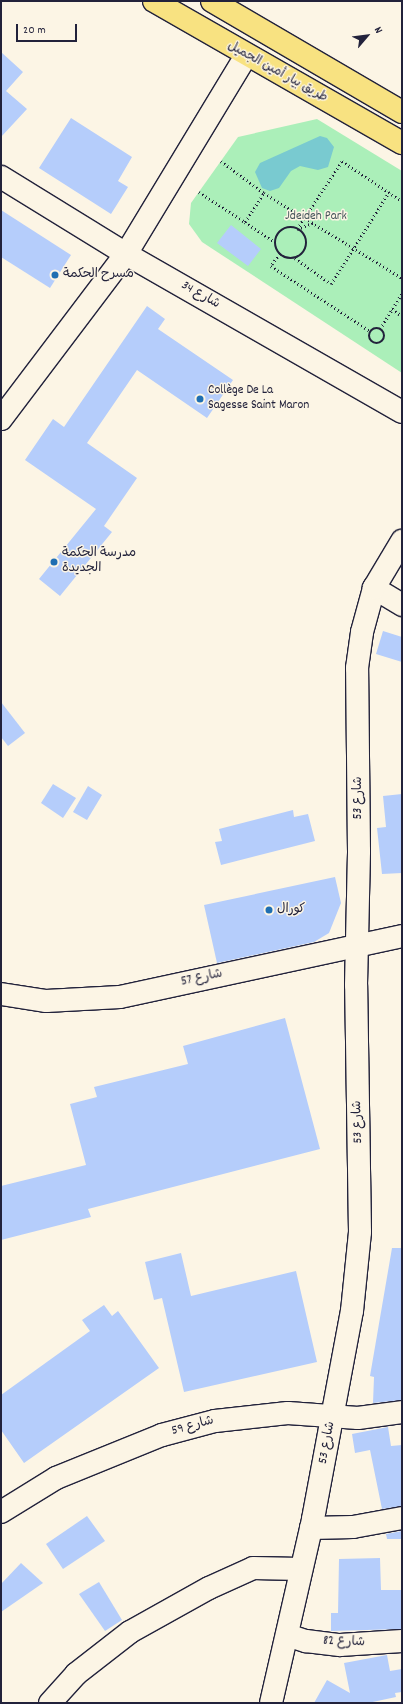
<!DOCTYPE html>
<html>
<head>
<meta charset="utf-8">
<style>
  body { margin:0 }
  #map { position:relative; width:403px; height:1704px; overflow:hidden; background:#fcf5e5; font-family:Dekko,"Playpen Sans Arabic",sans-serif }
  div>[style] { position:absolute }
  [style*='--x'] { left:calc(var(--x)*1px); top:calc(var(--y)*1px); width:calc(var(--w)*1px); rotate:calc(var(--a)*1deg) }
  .green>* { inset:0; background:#abefb9 }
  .water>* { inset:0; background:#79cad0 }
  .building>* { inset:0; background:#b5cdfb }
  .path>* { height:2.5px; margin-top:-1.25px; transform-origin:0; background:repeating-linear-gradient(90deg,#22223b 0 1px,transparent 0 4px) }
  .path>.ring { margin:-1.25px; padding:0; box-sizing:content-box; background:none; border:2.5px solid #22223b; border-radius:50% }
  .roads { filter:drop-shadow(1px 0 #22223b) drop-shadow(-1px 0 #22223b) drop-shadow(0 1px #22223b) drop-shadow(0 -1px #22223b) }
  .minor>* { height:22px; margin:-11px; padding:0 11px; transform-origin:11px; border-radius:11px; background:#fcf5e5 }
  .major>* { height:22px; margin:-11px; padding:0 11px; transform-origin:11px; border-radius:11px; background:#f8e281 }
  .dots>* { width:11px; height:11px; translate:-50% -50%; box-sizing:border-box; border:2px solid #fcf5e5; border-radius:50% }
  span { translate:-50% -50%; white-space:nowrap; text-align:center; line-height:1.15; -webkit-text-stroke:3px #fcf5e5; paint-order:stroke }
  .street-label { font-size:13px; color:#22223b }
  .park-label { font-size:13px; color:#44555a }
  .poi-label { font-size:13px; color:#22223b }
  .left { translate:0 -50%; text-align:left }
  .frame { position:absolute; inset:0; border:2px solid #22223b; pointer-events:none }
  .north { position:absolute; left:347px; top:16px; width:40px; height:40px; -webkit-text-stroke:3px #fcf5e5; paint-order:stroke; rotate:62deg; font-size:11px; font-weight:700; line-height:16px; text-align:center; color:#22223b }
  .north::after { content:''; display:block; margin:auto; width:14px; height:18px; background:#22223b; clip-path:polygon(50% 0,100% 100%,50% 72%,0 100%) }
  .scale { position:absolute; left:16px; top:24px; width:61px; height:18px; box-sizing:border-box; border:2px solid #22223b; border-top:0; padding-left:5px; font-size:12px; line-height:14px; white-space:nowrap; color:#22223b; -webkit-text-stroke:3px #fcf5e5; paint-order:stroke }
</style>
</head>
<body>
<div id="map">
  <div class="green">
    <div style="clip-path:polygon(317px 119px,402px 171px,402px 373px,202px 242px,189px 224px,191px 203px,238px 137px)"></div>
  </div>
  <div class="water">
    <div style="clip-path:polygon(320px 136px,327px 138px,334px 147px,328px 167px,318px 170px,300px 166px,291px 171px,279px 188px,270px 191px,262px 188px,255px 172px,260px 163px)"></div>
  </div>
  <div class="building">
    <div style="clip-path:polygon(1px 52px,23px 72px,6px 91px,27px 109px,1px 137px)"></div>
    <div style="clip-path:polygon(71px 118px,132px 157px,118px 181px,128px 187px,111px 214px,39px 168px)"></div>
    <div style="clip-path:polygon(1px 210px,71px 255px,50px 288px,1px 257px)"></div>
    <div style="clip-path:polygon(231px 225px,261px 249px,248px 266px,217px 243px)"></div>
    <div style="clip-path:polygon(147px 306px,165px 319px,158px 329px,233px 380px,207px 418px,137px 370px,87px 443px,137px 478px,104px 526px,112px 532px,60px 596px,39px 579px,96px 509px,25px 460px,53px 419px,64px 427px)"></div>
    <div style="clip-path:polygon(383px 631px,402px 637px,402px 662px,376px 654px)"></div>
    <div style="clip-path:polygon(1px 702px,25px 733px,8px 746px,1px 737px)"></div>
    <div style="clip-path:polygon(53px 784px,76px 798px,63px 818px,41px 803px)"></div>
    <div style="clip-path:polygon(88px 786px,102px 795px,87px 820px,73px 812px)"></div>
    <div style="clip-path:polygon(402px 794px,402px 873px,382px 874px,377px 828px,386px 827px,383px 796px)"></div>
    <div style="clip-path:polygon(293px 810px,294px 817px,308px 814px,315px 841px,221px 865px,215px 842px,222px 841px,219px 829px)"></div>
    <div style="clip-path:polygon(335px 877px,341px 903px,329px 933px,314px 942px,217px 963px,204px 905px)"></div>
    <div style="clip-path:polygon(285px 1018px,320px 1149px,88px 1209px,91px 1217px,1px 1240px,1px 1186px,86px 1165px,70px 1104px,97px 1097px,94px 1087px,188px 1064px,183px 1046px)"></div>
    <div style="clip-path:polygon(392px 1248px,402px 1248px,402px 1400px,373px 1403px,374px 1377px,370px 1376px)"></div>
    <div style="clip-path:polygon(181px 1253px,191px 1296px,296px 1271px,317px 1362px,184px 1392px,162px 1298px,154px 1300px,145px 1262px)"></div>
    <div style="clip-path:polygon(104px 1305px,112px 1316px,118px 1311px,159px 1368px,24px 1463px,1px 1430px,1px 1395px,90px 1331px,82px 1320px)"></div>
    <div style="clip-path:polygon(388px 1427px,391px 1446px,402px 1445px,402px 1506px,382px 1509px,370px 1450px,355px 1453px,352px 1434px)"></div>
    <div style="clip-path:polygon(87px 1516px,105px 1541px,63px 1569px,46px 1544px)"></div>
    <div style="clip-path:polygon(402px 1531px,402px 1539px,387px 1539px,386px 1534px)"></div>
    <div style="clip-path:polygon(380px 1558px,381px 1590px,401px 1590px,402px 1629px,331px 1631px,331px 1613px,338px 1613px,339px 1559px)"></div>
    <div style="clip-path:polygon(21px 1563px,43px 1583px,1px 1612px,1px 1584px)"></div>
    <div style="clip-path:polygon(99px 1582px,122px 1620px,105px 1631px,79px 1594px)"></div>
    <div style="clip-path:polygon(387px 1655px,390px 1671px,402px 1669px,402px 1692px,395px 1693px,396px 1697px,368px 1703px,314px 1703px,327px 1680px,350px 1693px,344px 1663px)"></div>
  </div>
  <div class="path">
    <div style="--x:221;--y:161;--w:54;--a:36.7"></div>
    <div style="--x:264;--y:193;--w:162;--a:31.6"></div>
    <div style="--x:199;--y:192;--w:55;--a:33.1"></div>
    <div style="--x:245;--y:222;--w:35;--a:-57"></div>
    <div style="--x:245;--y:222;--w:36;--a:34"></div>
    <div class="ring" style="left:275px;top:227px;width:29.5px;height:29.5px"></div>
    <div style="--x:297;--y:229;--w:82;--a:-56.5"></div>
    <div style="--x:342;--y:161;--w:72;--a:33.7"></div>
    <div style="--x:297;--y:229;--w:17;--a:-21"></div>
    <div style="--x:280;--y:254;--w:15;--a:127"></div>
    <div style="--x:271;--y:266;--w:118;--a:33.3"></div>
    <div style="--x:295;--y:258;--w:44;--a:35.8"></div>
    <div style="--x:331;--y:284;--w:109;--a:-57.8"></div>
    <div style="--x:392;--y:309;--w:12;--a:35"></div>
    <div class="ring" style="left:369px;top:328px;width:13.5px;height:13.5px"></div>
    <div style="--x:380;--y:329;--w:42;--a:-58.6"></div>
  </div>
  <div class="roads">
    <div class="minor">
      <div style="--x:1;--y:177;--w:147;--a:31.6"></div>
      <div style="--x:126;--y:254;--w:318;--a:29.8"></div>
      <div style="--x:1;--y:419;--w:207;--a:-52.9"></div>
      <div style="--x:126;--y:254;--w:232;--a:-58.8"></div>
      <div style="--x:374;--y:588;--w:33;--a:31"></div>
      <div style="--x:1;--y:994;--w:46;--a:8.8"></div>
      <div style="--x:46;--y:1001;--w:74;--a:-3.1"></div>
      <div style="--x:120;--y:997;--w:289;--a:-12.2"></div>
      <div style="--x:1;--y:1512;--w:65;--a:-31.7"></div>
      <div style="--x:56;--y:1478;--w:114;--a:-22.1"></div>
      <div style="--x:162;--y:1435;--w:55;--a:-14.8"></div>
      <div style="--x:215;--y:1421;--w:73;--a:-6.3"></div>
      <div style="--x:288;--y:1413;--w:70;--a:4.1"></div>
      <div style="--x:358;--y:1418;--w:44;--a:-7.8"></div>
      <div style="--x:311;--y:1528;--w:42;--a:-1.4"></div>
      <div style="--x:353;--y:1527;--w:50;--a:-10.4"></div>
      <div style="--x:287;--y:1635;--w:20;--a:18"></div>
      <div style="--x:306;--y:1641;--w:34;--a:7"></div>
      <div style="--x:340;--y:1645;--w:62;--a:-3.7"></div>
      <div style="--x:50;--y:1703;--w:39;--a:-48"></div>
      <div style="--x:76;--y:1674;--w:68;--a:-37.9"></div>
      <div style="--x:130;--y:1632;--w:90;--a:-29.1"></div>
      <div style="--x:209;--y:1588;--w:48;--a:-24.4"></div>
      <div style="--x:253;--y:1568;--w:48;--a:1.2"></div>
      <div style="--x:271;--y:1703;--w:189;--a:-77.1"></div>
      <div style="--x:313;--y:1519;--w:212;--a:-79.4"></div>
      <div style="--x:352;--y:1311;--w:79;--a:-84.2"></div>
      <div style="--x:360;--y:1232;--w:247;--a:-90.9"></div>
      <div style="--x:356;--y:985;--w:134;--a:-88.7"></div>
      <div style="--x:359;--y:851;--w:183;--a:-90.6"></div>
      <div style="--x:357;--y:668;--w:36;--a:-82"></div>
      <div style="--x:362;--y:632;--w:46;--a:-74.7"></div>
      <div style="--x:374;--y:588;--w:55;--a:-59.2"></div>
    </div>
    <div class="major">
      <div style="--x:154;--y:1;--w:286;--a:29.8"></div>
      <div style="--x:212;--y:1;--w:220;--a:30.3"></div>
    </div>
  </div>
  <div class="dots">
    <div style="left:55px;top:275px;background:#1f6fb2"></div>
    <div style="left:200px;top:399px;background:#1f6fb2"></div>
    <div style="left:54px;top:562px;background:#1f6fb2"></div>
    <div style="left:269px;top:910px;background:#1f6fb2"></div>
  </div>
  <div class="street-label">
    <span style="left:277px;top:73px;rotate:29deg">طريق بيار أمين الجميل</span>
    <span style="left:200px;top:296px;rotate:30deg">شارع 34</span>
    <span style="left:359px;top:798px;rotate:-90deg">شارع 53</span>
    <span style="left:202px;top:979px;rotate:-12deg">شارع 57</span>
    <span style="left:359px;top:1122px;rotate:-91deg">شارع 53</span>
    <span style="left:193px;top:1427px;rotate:-15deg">شارع 59</span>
    <span style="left:328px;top:1443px;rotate:-79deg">شارع 53</span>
    <span style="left:344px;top:1643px;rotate:2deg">شارع 82</span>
  </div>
  <div class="park-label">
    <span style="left:316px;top:217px">Jdeideh Park</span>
  </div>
  <div class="poi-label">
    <span class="left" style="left:63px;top:275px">مسرح الحكمة</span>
    <span class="left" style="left:208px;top:399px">Collège De La<br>Sagesse Saint Maron</span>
    <span class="left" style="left:62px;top:562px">مدرسة الحكمة<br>الجديدة</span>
    <span class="left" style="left:277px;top:910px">كورال</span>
  </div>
  <div class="frame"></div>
  <div class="north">N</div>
  <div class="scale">20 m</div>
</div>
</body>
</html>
